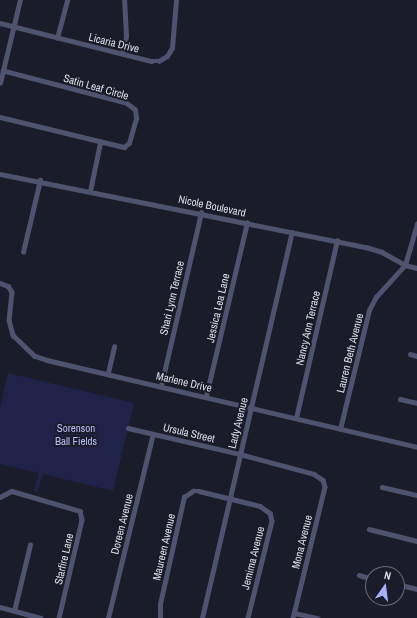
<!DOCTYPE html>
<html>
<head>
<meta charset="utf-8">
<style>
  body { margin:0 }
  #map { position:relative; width:417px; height:618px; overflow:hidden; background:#1a1c29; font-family:"Archivo Narrow",sans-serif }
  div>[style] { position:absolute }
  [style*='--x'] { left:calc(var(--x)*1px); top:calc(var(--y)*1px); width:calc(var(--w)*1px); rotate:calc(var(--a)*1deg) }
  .green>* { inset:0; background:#202349 }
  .street>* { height:4.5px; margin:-2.25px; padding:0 2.25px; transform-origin:2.25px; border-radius:2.25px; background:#4e536f }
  span { translate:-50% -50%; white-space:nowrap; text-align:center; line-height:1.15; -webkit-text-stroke:4px #1a1c29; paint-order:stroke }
  .street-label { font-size:11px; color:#dcdee7 }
  .park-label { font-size:11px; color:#b6bff7 }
  .north { position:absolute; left:365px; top:566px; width:40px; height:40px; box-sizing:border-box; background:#1a1c29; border:1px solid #686a75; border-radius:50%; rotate:14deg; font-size:11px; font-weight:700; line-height:16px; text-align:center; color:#dcdee7 }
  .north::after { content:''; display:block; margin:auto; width:14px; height:18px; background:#a6b1fc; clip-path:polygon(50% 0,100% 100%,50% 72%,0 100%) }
</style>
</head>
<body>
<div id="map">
  <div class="green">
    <div style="clip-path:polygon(8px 373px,134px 403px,113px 491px,43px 474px,37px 492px,34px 491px,39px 473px,0 464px,0 408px)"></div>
  </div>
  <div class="street">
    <div style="--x:0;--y:23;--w:156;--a:14.1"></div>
    <div style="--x:151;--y:61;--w:8;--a:0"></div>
    <div style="--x:159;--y:61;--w:9;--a:-32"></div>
    <div style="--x:167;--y:56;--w:9;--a:-58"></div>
    <div style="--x:172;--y:48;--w:48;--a:-85.2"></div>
    <div style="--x:57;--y:38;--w:39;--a:-75"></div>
    <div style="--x:122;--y:54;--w:18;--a:-77"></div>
    <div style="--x:126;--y:36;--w:36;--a:-93"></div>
    <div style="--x:0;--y:83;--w:85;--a:-76.5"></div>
    <div style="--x:0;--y:117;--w:128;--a:13.6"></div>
    <div style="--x:124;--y:147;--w:6;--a:-39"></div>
    <div style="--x:129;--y:143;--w:26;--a:-74"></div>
    <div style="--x:136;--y:118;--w:8;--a:-97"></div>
    <div style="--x:135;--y:110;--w:11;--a:-142"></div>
    <div style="--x:126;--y:103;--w:127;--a:-165.4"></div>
    <div style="--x:0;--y:174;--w:373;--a:11.3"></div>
    <div style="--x:366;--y:247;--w:17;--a:17"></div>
    <div style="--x:382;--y:252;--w:26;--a:29"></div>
    <div style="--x:405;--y:265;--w:12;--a:14"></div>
    <div style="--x:90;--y:191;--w:49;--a:-78.2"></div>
    <div style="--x:23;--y:252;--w:74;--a:-76.7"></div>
    <div style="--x:0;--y:283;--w:9;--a:21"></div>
    <div style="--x:8;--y:286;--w:7;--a:56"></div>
    <div style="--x:12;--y:292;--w:28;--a:96"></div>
    <div style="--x:9;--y:320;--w:16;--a:75"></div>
    <div style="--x:13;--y:335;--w:30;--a:44"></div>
    <div style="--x:35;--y:356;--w:13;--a:18"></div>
    <div style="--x:47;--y:360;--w:380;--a:13.2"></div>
    <div style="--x:410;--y:354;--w:7;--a:16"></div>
    <div style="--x:108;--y:373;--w:27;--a:-77"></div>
    <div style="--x:161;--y:386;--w:178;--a:-77"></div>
    <div style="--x:206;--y:396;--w:178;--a:-76.7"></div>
    <div style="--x:400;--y:399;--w:17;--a:13"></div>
    <div style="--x:296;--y:418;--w:182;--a:-77"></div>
    <div style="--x:128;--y:428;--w:115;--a:13.1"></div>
    <div style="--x:240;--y:454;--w:77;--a:15.1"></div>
    <div style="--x:314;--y:474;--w:11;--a:34"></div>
    <div style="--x:323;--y:480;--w:7;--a:74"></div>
    <div style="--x:325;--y:487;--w:135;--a:103.7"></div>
    <div style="--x:340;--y:429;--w:122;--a:-76.3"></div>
    <div style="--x:369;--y:310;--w:15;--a:-62"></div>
    <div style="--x:376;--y:297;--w:43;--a:-47.8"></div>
    <div style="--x:405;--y:265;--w:43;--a:-73.7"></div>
    <div style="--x:382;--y:487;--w:36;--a:13"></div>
    <div style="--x:0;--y:497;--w:13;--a:-27"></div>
    <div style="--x:12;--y:491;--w:71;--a:16.4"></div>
    <div style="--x:80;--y:511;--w:9;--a:77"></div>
    <div style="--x:82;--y:520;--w:101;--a:103.2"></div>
    <div style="--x:369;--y:529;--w:49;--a:14"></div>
    <div style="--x:359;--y:575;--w:15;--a:16"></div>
    <div style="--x:397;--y:584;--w:21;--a:14"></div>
    <div style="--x:0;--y:607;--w:42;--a:15"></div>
    <div style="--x:14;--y:611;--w:68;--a:-76.4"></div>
    <div style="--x:294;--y:613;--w:24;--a:12"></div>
    <div style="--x:108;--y:618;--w:189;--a:-76.3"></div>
    <div style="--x:160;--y:618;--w:14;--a:-90"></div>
    <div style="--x:160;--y:604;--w:110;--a:-77.4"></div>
    <div style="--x:184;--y:497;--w:11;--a:-34"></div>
    <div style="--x:193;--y:491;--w:6;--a:0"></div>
    <div style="--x:199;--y:491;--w:63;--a:13.8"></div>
    <div style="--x:260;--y:506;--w:12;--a:35"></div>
    <div style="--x:270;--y:513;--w:8;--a:76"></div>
    <div style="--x:272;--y:521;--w:100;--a:103.9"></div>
    <div style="--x:202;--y:618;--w:396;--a:-76.9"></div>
  </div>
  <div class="street-label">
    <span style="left:114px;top:43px;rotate:14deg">Licaria Drive</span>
    <span style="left:96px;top:87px;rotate:16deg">Satin Leaf Circle</span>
    <span style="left:212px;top:206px;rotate:12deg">Nicole Boulevard</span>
    <span style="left:172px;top:298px;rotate:-77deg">Shari Lynn Terrace</span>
    <span style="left:218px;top:308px;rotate:-77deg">Jessica Lea Lane</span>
    <span style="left:308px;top:328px;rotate:-77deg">Nancy Ann Terrace</span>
    <span style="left:350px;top:353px;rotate:-76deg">Lauren Beth Avenue</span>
    <span style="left:184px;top:382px;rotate:13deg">Marlene Drive</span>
    <span style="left:238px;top:423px;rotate:-76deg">Lady Avenue</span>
    <span style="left:189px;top:433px;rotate:13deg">Ursula Street</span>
    <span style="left:122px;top:524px;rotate:-76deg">Doreen Avenue</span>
    <span style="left:302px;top:542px;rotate:-76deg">Mona Avenue</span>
    <span style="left:164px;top:547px;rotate:-77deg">Maureen Avenue</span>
    <span style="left:253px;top:558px;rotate:-76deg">Jemima Avenue</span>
    <span style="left:64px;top:559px;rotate:-77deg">Starfire Lane</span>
  </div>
  <div class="park-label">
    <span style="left:76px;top:435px">Sorenson<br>Ball Fields</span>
  </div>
  <div class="north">N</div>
</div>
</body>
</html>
